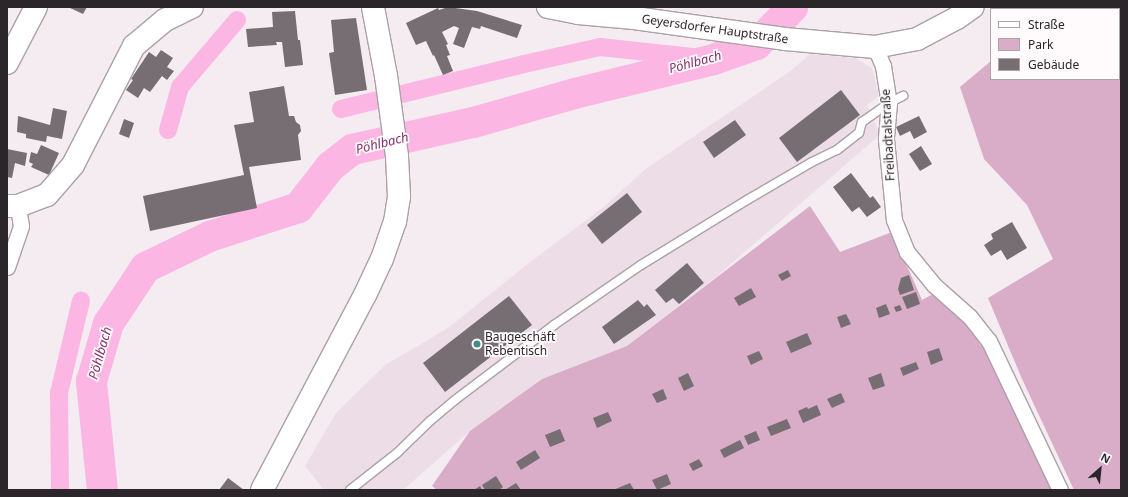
<!DOCTYPE html>
<html>
<head>
<meta charset="utf-8">
<style>
  body { margin:0 }
  #map { position:relative; width:1128px; height:497px; overflow:hidden; background:#f5ecf1; font-family:"Noto Sans",sans-serif }
  div>[style] { position:absolute }
  [style*='--x'] { left:calc(var(--x)*1px); top:calc(var(--y)*1px); width:calc(var(--w)*1px); rotate:calc(var(--a)*1deg) }
  .built>* { inset:0; background:#eddde7 }
  .green>* { inset:0; background:#d9acc8 }
  .canal>* { height:18px; margin:-9px; padding:0 9px; transform-origin:9px; border-radius:9px; background:#fcb6e3 }
  .river>* { height:31px; margin:-15.5px; padding:0 15.5px; transform-origin:15.5px; border-radius:15.5px; background:#fcb6e3 }
  .building>* { inset:0; background:#766e73 }
  .roads { filter:drop-shadow(1px 0 #aaa1a7) drop-shadow(-1px 0 #aaa1a7) drop-shadow(0 1px #aaa1a7) drop-shadow(0 -1px #aaa1a7) }
  .lane>* { height:8px; margin:-4px; padding:0 4px; transform-origin:4px; border-radius:4px; background:#fff }
  .street>* { height:15px; margin:-7.5px; padding:0 7.5px; transform-origin:7.5px; border-radius:7.5px; background:#fff }
  .secondary>* { height:22px; margin:-11px; padding:0 11px; transform-origin:11px; border-radius:11px; background:#fff }
  .dots>* { width:11px; height:11px; translate:-50% -50%; box-sizing:border-box; border:2px solid #fffbfd; border-radius:50% }
  span { translate:-50% -50%; white-space:nowrap; text-align:center; line-height:1.15; -webkit-text-stroke:3.5px #fffbfd; paint-order:stroke }
  .street-label { font-size:12px; color:#2a2629 }
  .poi-label { font-size:12px; color:#2a2629 }
  .left { translate:0 -50%; text-align:left }
  .water-label { font-size:13px; color:#83346c; font-style:italic }
  .frame { position:absolute; inset:0; border:8px solid #2a2629; pointer-events:none }
  .legend { position:absolute; left:990px; top:8px; width:130px; height:72px; box-sizing:border-box; background:#fffbfd; border:1px solid #aaa6a8; margin:0; padding:5px 7px; list-style:none; font-size:12px; color:#2a2629 }
  .legend li { display:flex; align-items:center; gap:8px; height:20px }
  .legend b { width:20px; border:1px solid #aaa6a8 }
  .north { position:absolute; left:1080px; top:449px; width:40px; height:40px; -webkit-text-stroke:3px #fffbfd; paint-order:stroke; rotate:27deg; font-size:11px; font-weight:700; line-height:16px; text-align:center; color:#2a2629 }
  .north::after { content:''; display:block; margin:auto; width:14px; height:18px; background:#2a2629; clip-path:polygon(50% 0,100% 100%,50% 72%,0 100%) }
</style>
</head>
<body>
<div id="map">
  <div class="built">
    <div style="clip-path:polygon(810px 54px,855px 58px,872px 68px,879px 96px,867px 105px,880px 134px,874px 140px,717px 276px,627px 346px,542px 379px,470px 431px,403px 490px,324px 490px,305px 466px,336px 413px,385px 365px,448px 328px,534px 259px,600px 210px,647px 168px,789px 72px)"></div>
  </div>
  <div class="green">
    <div style="clip-path:polygon(1034px 7px,1121px 7px,1121px 490px,1074px 490px,1022px 379px,988px 298px,1053px 259px,1027px 205px,984px 159px,960px 87px,991px 61px,991px 79px,1119px 79px,1119px 9px,1033px 9px)"></div>
    <div style="clip-path:polygon(810px 206px,840px 252px,892px 232px,922px 300px,933px 294px,964px 317px,981px 346px,989px 341px,1060px 490px,437px 490px,432px 486px,470px 431px,542px 379px,627px 346px)"></div>
  </div>
  <div class="canal">
    <div style="--x:341;--y:109;--w:188;--a:-13.8"></div>
    <div style="--x:524;--y:64;--w:78;--a:-12.6"></div>
    <div style="--x:600;--y:47;--w:114;--a:6.1"></div>
    <div style="--x:168;--y:130;--w:45;--a:-74.4"></div>
    <div style="--x:180;--y:87;--w:88;--a:-49.6"></div>
    <div style="--x:60;--y:490;--w:97;--a:-90.6"></div>
    <div style="--x:59;--y:393;--w:95;--a:-76.6"></div>
  </div>
  <div class="river">
    <div style="--x:102;--y:490;--w:110;--a:-95.8"></div>
    <div style="--x:91;--y:381;--w:60;--a:-73.7"></div>
    <div style="--x:108;--y:323;--w:67;--a:-56.5"></div>
    <div style="--x:145;--y:267;--w:71;--a:-25.8"></div>
    <div style="--x:209;--y:236;--w:94;--a:-18"></div>
    <div style="--x:298;--y:207;--w:52;--a:-52"></div>
    <div style="--x:330;--y:166;--w:28;--a:-38"></div>
    <div style="--x:352;--y:149;--w:124;--a:-12.6"></div>
    <div style="--x:473;--y:122;--w:105;--a:-16"></div>
    <div style="--x:574;--y:93;--w:143;--a:-13.7"></div>
    <div style="--x:713;--y:59;--w:46;--a:-19.2"></div>
    <div style="--x:756;--y:44;--w:52;--a:-45.8"></div>
  </div>
  <div class="building">
    <div style="clip-path:polygon(68px 7px,87px 7px,83px 14px)"></div>
    <div style="clip-path:polygon(448px 7px,477px 11px,522px 25px,517px 38px,481px 26px,480px 29px,472px 27px,464px 48px,453px 44px,459px 28px,454px 26px,442px 32px,448px 44px,446px 45px,450px 55px,447px 56px,453px 71px,443px 75px,434px 55px,433px 56px,426px 41px,416px 45px,406px 23px,438px 8px,439px 10px)"></div>
    <div style="clip-path:polygon(295px 11px,298px 40px,300px 40px,303px 65px,285px 67px,282px 42px,276px 42px,277px 45px,248px 47px,246px 29px,273px 27px,272px 12px)"></div>
    <div style="clip-path:polygon(356px 18px,367px 90px,335px 95px,329px 53px,334px 52px,331px 20px)"></div>
    <div style="clip-path:polygon(161px 50px,173px 58px,167px 67px,174px 71px,167px 80px,162px 76px,150px 92px,144px 88px,138px 98px,126px 90px,133px 80px,131px 79px,149px 52px,156px 57px)"></div>
    <div style="clip-path:polygon(284px 86px,289px 116px,294px 116px,296px 122px,300px 125px,301px 131px,298px 135px,301px 160px,249px 167px,257px 208px,150px 231px,143px 196px,244px 175px,234px 125px,254px 122px,249px 92px)"></div>
    <div style="clip-path:polygon(841px 90px,860px 115px,797px 162px,779px 138px)"></div>
    <div style="clip-path:polygon(53px 108px,67px 111px,62px 139px,47px 136px,46px 142px,26px 138px,26px 134px,17px 132px,18px 116px,50px 125px)"></div>
    <div style="clip-path:polygon(919px 116px,927px 132px,914px 139px,910px 131px,900px 136px,896px 127px)"></div>
    <div style="clip-path:polygon(124px 119px,134px 123px,129px 138px,119px 134px)"></div>
    <div style="clip-path:polygon(735px 120px,746px 135px,714px 158px,703px 142px)"></div>
    <div style="clip-path:polygon(41px 145px,59px 153px,49px 175px,31px 167px,33px 164px,29px 162px,31px 152px,37px 154px)"></div>
    <div style="clip-path:polygon(921px 146px,932px 164px,920px 171px,909px 154px)"></div>
    <div style="clip-path:polygon(7px 149px,27px 153px,25px 166px,15px 163px,12px 178px,7px 177px)"></div>
    <div style="clip-path:polygon(851px 173px,870px 198px,873px 196px,881px 207px,867px 217px,859px 207px,852px 212px,833px 187px)"></div>
    <div style="clip-path:polygon(627px 193px,642px 212px,602px 244px,587px 225px)"></div>
    <div style="clip-path:polygon(1012px 222px,1027px 248px,1007px 260px,1001px 250px,991px 256px,984px 245px,993px 239px,991px 234px)"></div>
    <div style="clip-path:polygon(687px 263px,704px 283px,679px 304px,673px 298px,666px 303px,655px 290px)"></div>
    <div style="clip-path:polygon(788px 270px,791px 276px,782px 281px,778px 275px)"></div>
    <div style="clip-path:polygon(909px 275px,914px 290px,900px 295px,898px 289px,901px 278px)"></div>
    <div style="clip-path:polygon(751px 288px,756px 297px,739px 306px,734px 298px)"></div>
    <div style="clip-path:polygon(916px 292px,920px 304px,907px 309px,902px 297px)"></div>
    <div style="clip-path:polygon(509px 296px,532px 325px,445px 392px,423px 363px)"></div>
    <div style="clip-path:polygon(638px 300px,644px 307px,647px 304px,656px 315px,614px 344px,602px 327px)"></div>
    <div style="clip-path:polygon(886px 304px,890px 314px,879px 318px,876px 308px)"></div>
    <div style="clip-path:polygon(900px 305px,902px 310px,896px 312px,894px 307px)"></div>
    <div style="clip-path:polygon(846px 314px,851px 324px,841px 328px,837px 317px)"></div>
    <div style="clip-path:polygon(807px 333px,812px 344px,791px 353px,786px 342px)"></div>
    <div style="clip-path:polygon(939px 348px,943px 360px,931px 365px,927px 352px)"></div>
    <div style="clip-path:polygon(759px 351px,763px 359px,751px 365px,747px 356px)"></div>
    <div style="clip-path:polygon(916px 362px,919px 369px,903px 376px,900px 368px)"></div>
    <div style="clip-path:polygon(688px 373px,694px 386px,684px 391px,678px 378px)"></div>
    <div style="clip-path:polygon(881px 373px,885px 386px,873px 390px,868px 378px)"></div>
    <div style="clip-path:polygon(663px 389px,667px 399px,657px 403px,652px 394px)"></div>
    <div style="clip-path:polygon(841px 393px,845px 402px,832px 408px,827px 399px)"></div>
    <div style="clip-path:polygon(817px 405px,821px 415px,803px 423px,798px 411px,807px 407px,808px 409px)"></div>
    <div style="clip-path:polygon(608px 412px,612px 421px,597px 428px,593px 418px)"></div>
    <div style="clip-path:polygon(787px 419px,791px 428px,771px 436px,767px 427px)"></div>
    <div style="clip-path:polygon(560px 429px,565px 441px,550px 447px,545px 435px)"></div>
    <div style="clip-path:polygon(756px 431px,760px 440px,748px 445px,744px 436px)"></div>
    <div style="clip-path:polygon(740px 440px,744px 448px,724px 458px,720px 450px)"></div>
    <div style="clip-path:polygon(535px 450px,540px 458px,521px 470px,516px 462px)"></div>
    <div style="clip-path:polygon(699px 459px,703px 466px,693px 471px,689px 464px)"></div>
    <div style="clip-path:polygon(667px 474px,671px 484px,657px 490px,652px 480px)"></div>
    <div style="clip-path:polygon(496px 476px,503px 487px,499px 490px,485px 490px,482px 485px)"></div>
    <div style="clip-path:polygon(228px 478px,244px 490px,219px 490px)"></div>
    <div style="clip-path:polygon(516px 483px,521px 490px,505px 490px)"></div>
    <div style="clip-path:polygon(630px 483px,634px 490px,613px 490px)"></div>
    <div style="clip-path:polygon(480px 486px,482px 490px,474px 490px)"></div>
  </div>
  <div class="roads">
    <div class="lane">
      <div style="--x:350;--y:490;--w:60;--a:-38.2"></div>
      <div style="--x:397;--y:453;--w:46;--a:-44.1"></div>
      <div style="--x:430;--y:421;--w:33;--a:-40"></div>
      <div style="--x:455;--y:400;--w:124;--a:-37.1"></div>
      <div style="--x:554;--y:325;--w:106;--a:-34.6"></div>
      <div style="--x:641;--y:265;--w:124;--a:-31.5"></div>
      <div style="--x:747;--y:200;--w:75;--a:-30.3"></div>
      <div style="--x:812;--y:162;--w:28;--a:-26"></div>
      <div style="--x:837;--y:150;--w:28;--a:-38"></div>
      <div style="--x:859;--y:133;--w:11;--a:-75"></div>
      <div style="--x:862;--y:122;--w:33;--a:-35"></div>
      <div style="--x:889;--y:103;--w:16;--a:-27"></div>
    </div>
    <div class="street">
      <div style="--x:875;--y:47;--w:21;--a:67"></div>
      <div style="--x:883;--y:66;--w:37;--a:81"></div>
      <div style="--x:889;--y:103;--w:36;--a:95"></div>
      <div style="--x:886;--y:139;--w:81;--a:84.4"></div>
      <div style="--x:894;--y:220;--w:35;--a:68"></div>
      <div style="--x:907;--y:252;--w:43;--a:50.7"></div>
      <div style="--x:934;--y:285;--w:48;--a:41.6"></div>
      <div style="--x:970;--y:317;--w:31;--a:52"></div>
      <div style="--x:989;--y:341;--w:165;--a:64.5"></div>
      <div style="--x:7;--y:267;--w:43;--a:-71.1"></div>
      <div style="--x:21;--y:226;--w:20;--a:-99"></div>
    </div>
    <div class="secondary">
      <div style="--x:548;--y:7;--w:31;--a:11"></div>
      <div style="--x:578;--y:13;--w:56;--a:5.1"></div>
      <div style="--x:634;--y:18;--w:152;--a:7.9"></div>
      <div style="--x:785;--y:39;--w:90;--a:5.1"></div>
      <div style="--x:875;--y:47;--w:43;--a:-10.8"></div>
      <div style="--x:917;--y:39;--w:45;--a:-27.7"></div>
      <div style="--x:957;--y:18;--w:19;--a:-35"></div>
      <div style="--x:7;--y:63;--w:63;--a:-62.6"></div>
      <div style="--x:7;--y:206;--w:11;--a:0"></div>
      <div style="--x:18;--y:206;--w:31;--a:-21"></div>
      <div style="--x:47;--y:195;--w:40;--a:-49"></div>
      <div style="--x:73;--y:165;--w:134;--a:-62.9"></div>
      <div style="--x:134;--y:46;--w:40;--a:-40"></div>
      <div style="--x:165;--y:20;--w:30;--a:-26"></div>
      <div style="--x:262;--y:490;--w:221;--a:-62.2"></div>
      <div style="--x:365;--y:295;--w:40;--a:-65"></div>
      <div style="--x:382;--y:259;--w:39;--a:-71"></div>
      <div style="--x:395;--y:222;--w:26;--a:-81"></div>
      <div style="--x:399;--y:196;--w:40;--a:-92.9"></div>
      <div style="--x:397;--y:156;--w:81;--a:-97.8"></div>
      <div style="--x:386;--y:76;--w:70;--a:-100.7"></div>
    </div>
  </div>
  <div class="dots">
    <div style="left:477px;top:344px;background:#458c88"></div>
  </div>
  <div class="street-label">
    <span style="left:715px;top:29px;rotate:8deg">Geyersdorfer Hauptstraße</span>
    <span style="left:888px;top:135px;rotate:-93deg">Freibadtalstraße</span>
  </div>
  <div class="poi-label">
    <span class="left" style="left:485px;top:344px">Baugeschäft<br>Rebentisch</span>
  </div>
  <div class="water-label">
    <span style="left:695px;top:62px;rotate:-15deg">Pöhlbach</span>
    <span style="left:382px;top:143px;rotate:-14deg">Pöhlbach</span>
    <span style="left:100px;top:353px;rotate:-74deg">Pöhlbach</span>
  </div>
  <div class="frame"></div>
  <ul class="legend">
  <li><b style="height:5px;background:#fff"></b>Straße</li>
  <li><b style="height:11px;background:#d9acc8"></b>Park</li>
  <li><b style="height:11px;background:#766e73"></b>Gebäude</li>
  </ul>
  <div class="north">N</div>
</div>
</body>
</html>
